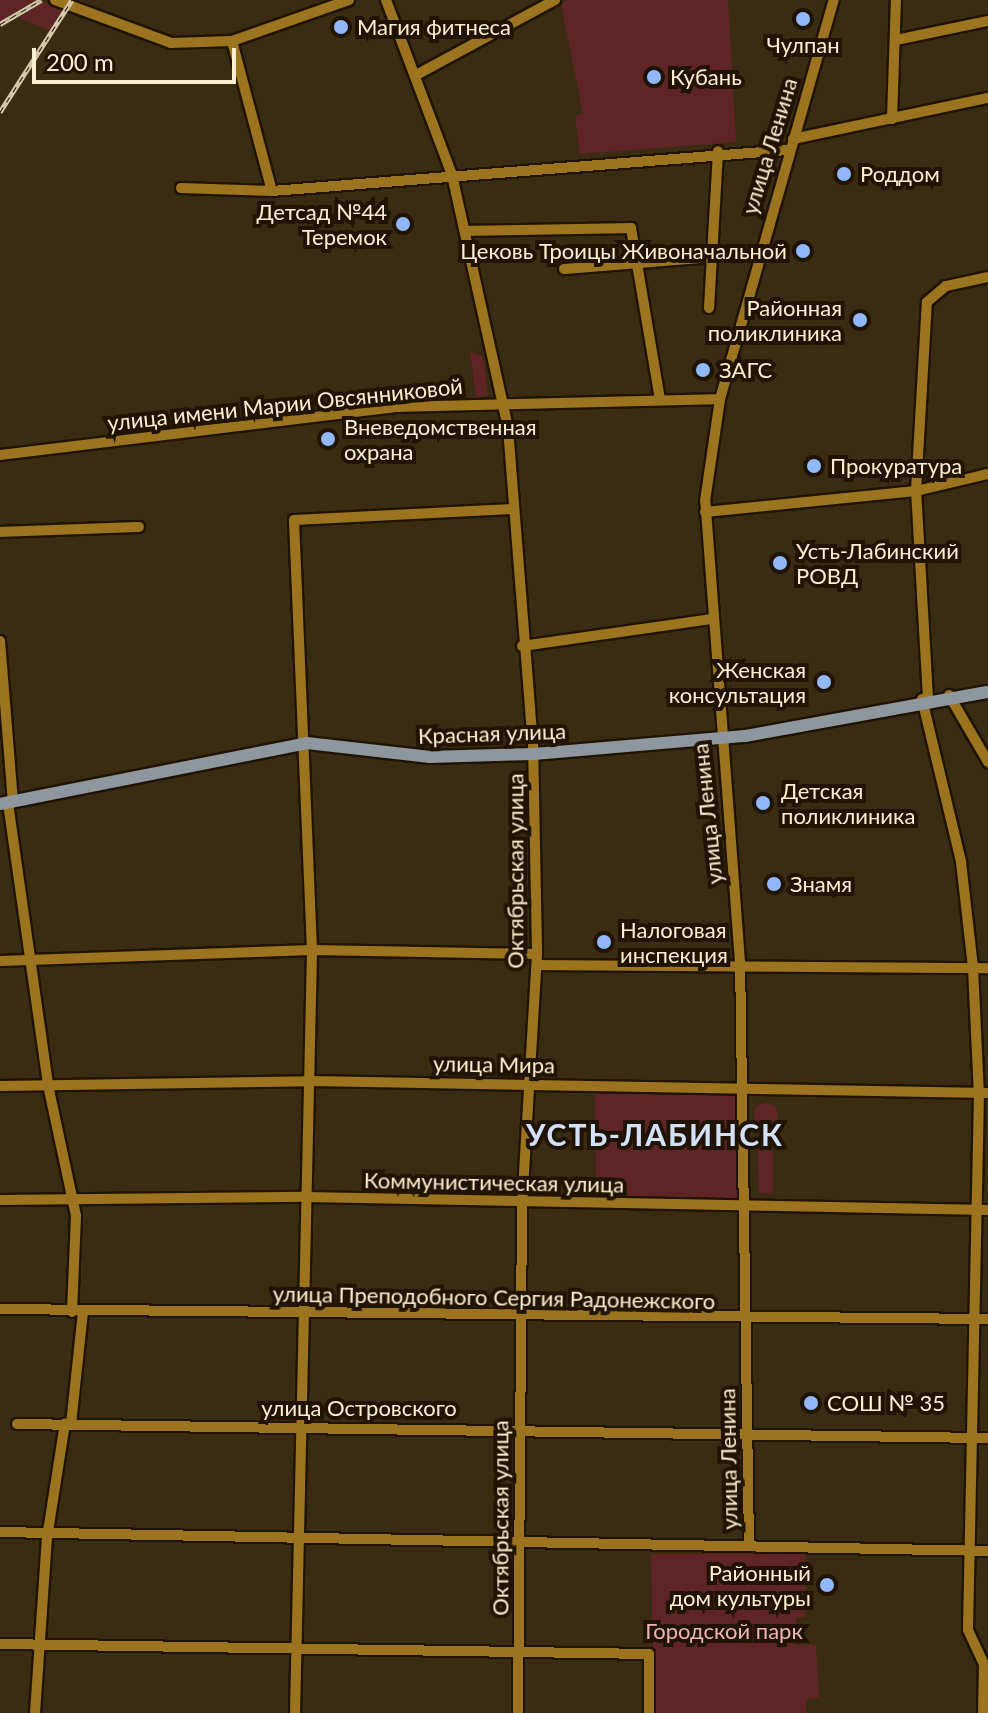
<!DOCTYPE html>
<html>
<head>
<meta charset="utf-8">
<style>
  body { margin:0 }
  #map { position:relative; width:988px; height:1713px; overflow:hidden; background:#392c13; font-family:Lato,sans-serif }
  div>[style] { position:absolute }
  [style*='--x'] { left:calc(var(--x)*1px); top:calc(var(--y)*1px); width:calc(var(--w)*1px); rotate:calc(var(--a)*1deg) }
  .green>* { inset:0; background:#5f2526 }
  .round { border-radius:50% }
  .roads { filter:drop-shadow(2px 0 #201400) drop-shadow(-2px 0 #201400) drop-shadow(0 2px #201400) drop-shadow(0 -2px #201400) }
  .minor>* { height:10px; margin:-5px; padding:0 5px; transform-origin:5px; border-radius:5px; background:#9c741f }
  .major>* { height:12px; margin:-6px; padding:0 6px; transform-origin:6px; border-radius:6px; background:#8e969e }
  .rail>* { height:5px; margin-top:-2.5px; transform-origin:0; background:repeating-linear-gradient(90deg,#201400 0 6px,#d6c6a9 0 12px); box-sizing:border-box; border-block:2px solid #d6c6a9 }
  .dots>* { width:22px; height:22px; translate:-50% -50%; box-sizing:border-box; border:4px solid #201400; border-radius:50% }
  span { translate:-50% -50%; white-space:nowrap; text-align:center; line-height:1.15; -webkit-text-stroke:8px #201400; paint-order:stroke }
  .poi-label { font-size:22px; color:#feedcf }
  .left { translate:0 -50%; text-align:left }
  .right { translate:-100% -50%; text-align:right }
  .street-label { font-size:22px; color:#feedcf }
  .park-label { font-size:22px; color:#edb4b1 }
  .district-label { font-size:30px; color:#d3e2fc; font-weight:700; letter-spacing:2px }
  .scale { position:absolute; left:32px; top:48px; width:204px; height:36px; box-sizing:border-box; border:4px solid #feedcf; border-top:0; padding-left:10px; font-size:24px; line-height:28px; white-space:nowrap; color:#feedcf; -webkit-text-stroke:6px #201400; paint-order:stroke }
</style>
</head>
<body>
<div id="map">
  <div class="green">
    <div style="clip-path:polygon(0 0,36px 0,0 21px)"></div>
    <div style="clip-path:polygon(568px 0,728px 0,736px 142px,580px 154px,575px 116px,583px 114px,561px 4px)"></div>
    <div style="clip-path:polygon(44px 2px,63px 9px,50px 30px,18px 18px)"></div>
    <div style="clip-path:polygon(761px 156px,775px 157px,770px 179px,758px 180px)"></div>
    <div style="clip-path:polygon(470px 351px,483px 357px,488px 396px,476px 397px)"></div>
    <div style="clip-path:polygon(595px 1092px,738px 1095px,741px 1202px,596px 1201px)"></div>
    <div class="round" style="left:754px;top:1103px;width:24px;height:24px"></div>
    <div style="clip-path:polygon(758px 1150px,773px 1150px,773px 1193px,759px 1193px)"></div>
    <div style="clip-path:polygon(651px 1554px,805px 1554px,806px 1617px,796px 1618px,796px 1645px,816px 1645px,819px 1698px,806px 1699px,806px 1713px,654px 1713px)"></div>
  </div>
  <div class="roads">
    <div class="minor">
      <div style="--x:55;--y:0;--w:124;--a:20.3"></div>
      <div style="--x:171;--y:43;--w:61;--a:-1.9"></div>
      <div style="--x:232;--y:41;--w:124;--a:-19.3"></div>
      <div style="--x:386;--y:0;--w:187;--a:69.3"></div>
      <div style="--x:452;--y:175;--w:259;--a:77.5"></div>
      <div style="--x:508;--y:428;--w:316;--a:85.5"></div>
      <div style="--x:533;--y:743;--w:211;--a:88.9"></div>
      <div style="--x:537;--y:954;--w:250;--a:93.4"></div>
      <div style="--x:522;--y:1204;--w:509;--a:90.45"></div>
      <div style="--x:896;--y:40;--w:94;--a:-11.7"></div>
      <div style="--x:232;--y:41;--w:155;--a:75.1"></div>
      <div style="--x:418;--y:74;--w:156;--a:-28.4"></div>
      <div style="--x:892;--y:119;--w:119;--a:-88.1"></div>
      <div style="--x:793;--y:139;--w:199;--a:-11.9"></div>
      <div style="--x:181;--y:188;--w:91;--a:1.9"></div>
      <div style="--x:272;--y:191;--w:517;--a:-4.55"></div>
      <div style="--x:466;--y:231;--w:165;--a:-1"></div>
      <div style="--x:631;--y:228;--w:173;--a:80.4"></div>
      <div style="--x:564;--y:269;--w:150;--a:-4.6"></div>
      <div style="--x:709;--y:308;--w:157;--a:-86.7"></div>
      <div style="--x:0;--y:455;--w:402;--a:-6.9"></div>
      <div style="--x:399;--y:407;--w:321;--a:-1.4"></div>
      <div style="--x:705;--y:512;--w:212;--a:-5.7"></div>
      <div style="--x:916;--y:491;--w:74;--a:-13.3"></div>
      <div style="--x:0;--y:532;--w:139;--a:-2.1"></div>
      <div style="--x:0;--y:641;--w:162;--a:85.4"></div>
      <div style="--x:522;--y:646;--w:191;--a:-8.1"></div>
      <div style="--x:949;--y:695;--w:78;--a:59.8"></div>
      <div style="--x:928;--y:698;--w:207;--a:-93.3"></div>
      <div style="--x:916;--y:491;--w:189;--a:-86.7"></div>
      <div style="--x:927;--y:302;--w:25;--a:-40"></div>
      <div style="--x:946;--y:286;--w:43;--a:-12.1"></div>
      <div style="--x:922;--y:699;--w:168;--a:76.5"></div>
      <div style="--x:961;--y:862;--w:107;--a:83.5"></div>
      <div style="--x:973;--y:968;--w:126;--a:87.3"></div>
      <div style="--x:979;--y:1094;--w:536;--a:91.18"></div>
      <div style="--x:968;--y:1630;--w:38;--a:65"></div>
      <div style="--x:984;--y:1665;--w:48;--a:91.2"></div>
      <div style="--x:8;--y:803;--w:285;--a:81.9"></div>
      <div style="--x:48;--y:1085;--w:134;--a:77.9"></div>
      <div style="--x:76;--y:1216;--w:96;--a:92.4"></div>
      <div style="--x:0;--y:961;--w:312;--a:-2"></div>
      <div style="--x:312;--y:950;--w:225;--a:1"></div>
      <div style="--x:537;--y:965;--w:451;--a:0.4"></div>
      <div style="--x:0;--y:1086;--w:310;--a:-0.9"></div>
      <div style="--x:310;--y:1081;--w:678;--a:1.01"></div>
      <div style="--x:0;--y:1200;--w:307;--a:-0.6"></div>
      <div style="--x:307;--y:1197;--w:681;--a:1.09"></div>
      <div style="--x:0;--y:1309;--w:988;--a:0.58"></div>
      <div style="--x:17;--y:1424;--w:971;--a:0.83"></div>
      <div style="--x:71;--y:1424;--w:113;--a:-83.9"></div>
      <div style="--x:0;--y:1532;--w:988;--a:1.1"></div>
      <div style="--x:749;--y:1545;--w:583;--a:-90.88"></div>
      <div style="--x:740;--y:962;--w:462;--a:-94.3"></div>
      <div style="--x:705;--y:501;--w:103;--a:-81.6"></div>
      <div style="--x:720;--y:399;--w:415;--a:-74.1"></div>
      <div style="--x:0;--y:1644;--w:649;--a:0.88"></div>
      <div style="--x:649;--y:1654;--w:59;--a:90"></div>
      <div style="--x:35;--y:1713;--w:175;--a:-86.1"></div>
      <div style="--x:47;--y:1538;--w:116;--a:-81.1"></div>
      <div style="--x:295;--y:1713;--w:763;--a:-88.72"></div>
      <div style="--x:312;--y:950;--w:430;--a:-92.4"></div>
      <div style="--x:294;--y:520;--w:218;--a:-2.9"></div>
    </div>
    <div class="major">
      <div style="--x:0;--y:804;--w:313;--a:-11.2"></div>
      <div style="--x:307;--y:743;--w:124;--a:6.5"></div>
      <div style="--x:430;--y:757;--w:104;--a:-1.7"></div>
      <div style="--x:534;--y:754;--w:212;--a:-4.9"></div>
      <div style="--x:745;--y:736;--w:247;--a:-10.3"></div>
    </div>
  </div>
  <div class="rail">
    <div style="--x:0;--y:24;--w:48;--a:-30.3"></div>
    <div style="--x:0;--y:112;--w:133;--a:-57.3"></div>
  </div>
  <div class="dots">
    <div style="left:803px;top:19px;background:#91b8fd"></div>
    <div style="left:341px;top:27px;background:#91b8fd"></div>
    <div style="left:654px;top:77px;background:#91b8fd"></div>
    <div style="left:844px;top:174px;background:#91b8fd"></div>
    <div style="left:403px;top:224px;background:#91b8fd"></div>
    <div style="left:803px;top:251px;background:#91b8fd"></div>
    <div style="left:860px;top:320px;background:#91b8fd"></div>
    <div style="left:703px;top:370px;background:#91b8fd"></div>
    <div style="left:328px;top:439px;background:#91b8fd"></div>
    <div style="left:814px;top:466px;background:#91b8fd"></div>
    <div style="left:780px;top:563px;background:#91b8fd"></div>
    <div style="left:824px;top:682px;background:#91b8fd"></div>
    <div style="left:763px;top:803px;background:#91b8fd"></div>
    <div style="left:774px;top:884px;background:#91b8fd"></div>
    <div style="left:604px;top:942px;background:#91b8fd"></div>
    <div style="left:811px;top:1403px;background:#91b8fd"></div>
    <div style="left:827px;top:1585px;background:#91b8fd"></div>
  </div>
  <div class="poi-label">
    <span class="left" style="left:357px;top:27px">Магия фитнеса</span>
    <span style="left:803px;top:45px">Чулпан</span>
    <span class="left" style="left:670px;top:77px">Кубань</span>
    <span class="left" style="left:860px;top:174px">Роддом</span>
    <span class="right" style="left:387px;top:224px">Детсад №44<br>Теремок</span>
    <span class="right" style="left:787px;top:251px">Цековь Троицы Живоначальной</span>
    <span class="right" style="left:842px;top:320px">Районная<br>поликлиника</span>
    <span class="left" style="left:719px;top:370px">ЗАГС</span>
    <span class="left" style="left:344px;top:439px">Вневедомственная<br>охрана</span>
    <span class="left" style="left:830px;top:466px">Прокуратура</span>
    <span class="left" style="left:796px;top:563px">Усть-Лабинский<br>РОВД</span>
    <span class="right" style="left:806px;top:682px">Женская<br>консультация</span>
    <span class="left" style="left:781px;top:803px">Детская<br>поликлиника</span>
    <span class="left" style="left:790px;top:884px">Знамя</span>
    <span class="left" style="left:620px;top:942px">Налоговая<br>инспекция</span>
    <span class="left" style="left:827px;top:1403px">СОШ № 35</span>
    <span class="right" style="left:811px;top:1585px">Районный<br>дом культуры</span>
  </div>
  <div class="street-label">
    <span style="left:769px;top:146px;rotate:-73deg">улица Ленина</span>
    <span style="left:285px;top:404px;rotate:-6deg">улица имени Марии Овсянниковой</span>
    <span style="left:492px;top:733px;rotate:-2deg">Красная улица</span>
    <span style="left:707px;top:814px;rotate:-96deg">улица Ленина</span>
    <span style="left:515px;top:871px;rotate:-90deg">Октябрьская улица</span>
    <span style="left:494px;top:1064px;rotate:1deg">улица Мира</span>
    <span style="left:494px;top:1182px;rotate:1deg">Коммунистическая улица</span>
    <span style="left:494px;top:1297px;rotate:1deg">улица Преподобного Сергия Радонежского</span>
    <span style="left:359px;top:1408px">улица Островского</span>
    <span style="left:728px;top:1459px;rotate:-91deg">улица Ленина</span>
    <span style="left:500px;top:1518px;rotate:-90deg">Октябрьская улица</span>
  </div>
  <div class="park-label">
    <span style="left:724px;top:1631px">Городской парк</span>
  </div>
  <div class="district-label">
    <span style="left:655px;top:1134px">УСТЬ-ЛАБИНСК</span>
  </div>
  <div class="scale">200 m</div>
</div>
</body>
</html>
